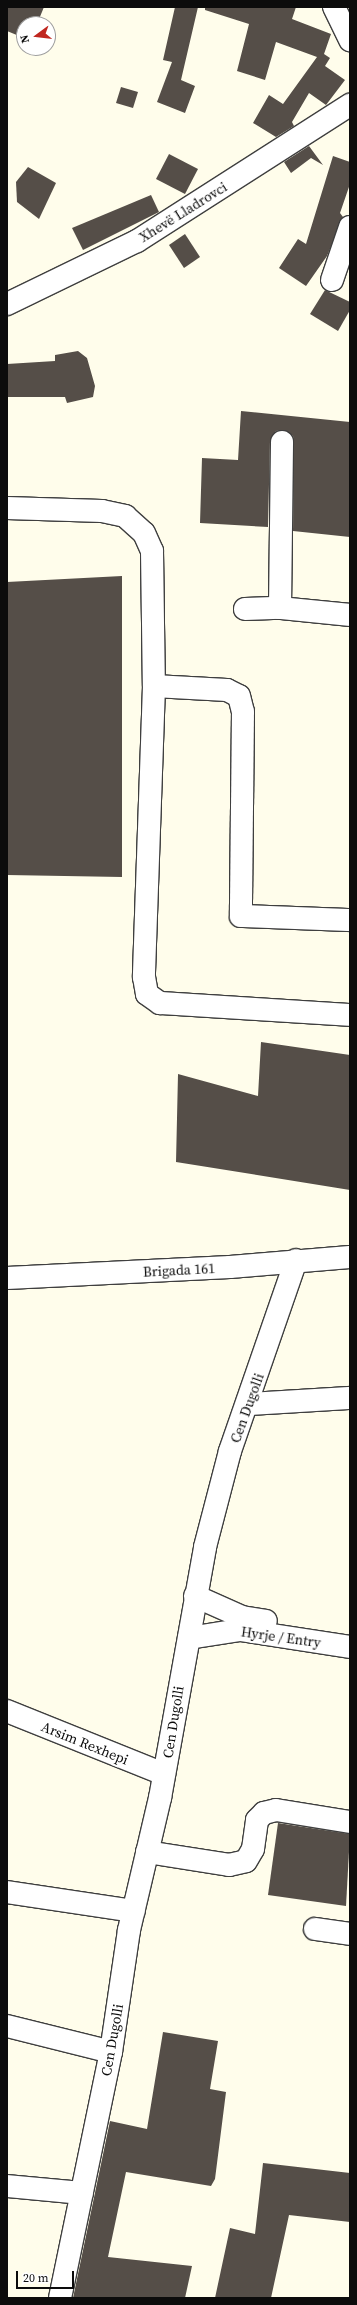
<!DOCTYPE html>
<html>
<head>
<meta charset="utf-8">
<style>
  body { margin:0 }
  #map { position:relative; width:357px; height:2305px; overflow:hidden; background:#fffdeb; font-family:"Source Serif 4",serif }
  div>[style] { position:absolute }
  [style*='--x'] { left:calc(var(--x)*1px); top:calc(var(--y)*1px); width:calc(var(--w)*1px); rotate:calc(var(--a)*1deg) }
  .building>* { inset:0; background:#554e48 }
  .roads { filter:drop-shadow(1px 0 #3f3f3f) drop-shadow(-1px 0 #3f3f3f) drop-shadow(0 1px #3f3f3f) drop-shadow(0 -1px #3f3f3f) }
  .minor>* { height:22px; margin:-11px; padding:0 11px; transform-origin:11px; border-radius:11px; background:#fff }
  span { translate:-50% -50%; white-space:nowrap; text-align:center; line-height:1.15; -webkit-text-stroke:4px #fff; paint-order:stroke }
  .street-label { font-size:14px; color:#0c0c0c }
  .frame { position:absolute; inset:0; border:8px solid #0c0c0c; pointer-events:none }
  .north { position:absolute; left:16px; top:16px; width:40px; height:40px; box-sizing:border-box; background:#fff; border:1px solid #9e9e9e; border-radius:50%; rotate:255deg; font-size:11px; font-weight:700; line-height:16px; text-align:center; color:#0c0c0c }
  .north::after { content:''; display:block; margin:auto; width:14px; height:18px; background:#c0271f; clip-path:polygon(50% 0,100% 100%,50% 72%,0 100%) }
  .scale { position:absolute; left:16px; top:2271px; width:58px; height:18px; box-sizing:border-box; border:2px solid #0c0c0c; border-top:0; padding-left:5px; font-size:12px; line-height:14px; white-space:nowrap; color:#0c0c0c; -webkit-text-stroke:3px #fff; paint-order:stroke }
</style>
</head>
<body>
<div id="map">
  <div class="building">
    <div style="clip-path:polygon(7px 7px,44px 7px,37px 24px,24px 24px,24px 38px,7px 31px)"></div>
    <div style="clip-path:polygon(175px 7px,198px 7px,181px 80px,195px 86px,185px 113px,157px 102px,172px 62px,163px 60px)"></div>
    <div style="clip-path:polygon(205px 7px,296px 7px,292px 19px,331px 34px,324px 54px,330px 58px,325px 66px,345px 80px,326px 105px,309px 93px,292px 122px,294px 126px,276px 137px,253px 123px,269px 95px,283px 104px,317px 57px,276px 42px,265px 80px,237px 71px,249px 24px,205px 10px)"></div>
    <div style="clip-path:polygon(121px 87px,138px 92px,133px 108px,116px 103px)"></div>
    <div style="clip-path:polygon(309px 146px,323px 165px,311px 158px,291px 173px,284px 162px)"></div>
    <div style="clip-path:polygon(169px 154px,198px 169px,185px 194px,156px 179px)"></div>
    <div style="clip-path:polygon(333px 156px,350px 162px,350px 184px,340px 213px,343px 217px,327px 256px,306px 286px,279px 268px,298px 239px,306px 244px)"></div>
    <div style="clip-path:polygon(28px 167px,56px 183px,39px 219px,17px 202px,16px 182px)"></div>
    <div style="clip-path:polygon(151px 195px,159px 212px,83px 250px,72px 228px)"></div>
    <div style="clip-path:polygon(185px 234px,200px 257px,184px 268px,169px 245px)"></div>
    <div style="clip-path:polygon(325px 290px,350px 302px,350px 310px,338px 331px,310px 314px)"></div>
    <div style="clip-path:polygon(78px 351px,87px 358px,95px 386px,93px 397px,67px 403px,65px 397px,7px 397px,7px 364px,55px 361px,55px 355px)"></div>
    <div style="clip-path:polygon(241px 411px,350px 422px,350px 537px,293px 531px,294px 442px,293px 436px,283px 430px,276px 431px,270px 442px,268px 527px,200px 523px,202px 458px,238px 460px)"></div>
    <div style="clip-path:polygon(122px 576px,122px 877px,7px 875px,7px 582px)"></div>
    <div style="clip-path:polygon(261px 1042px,350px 1055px,350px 1190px,176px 1162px,178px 1074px,258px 1096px)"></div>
    <div style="clip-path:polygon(278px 1823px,350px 1834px,346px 1906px,268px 1895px)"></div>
    <div style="clip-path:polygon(163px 2032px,218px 2041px,210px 2089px,226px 2092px,215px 2179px,211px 2186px,126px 2172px,108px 2257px,192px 2266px,185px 2298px,73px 2298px,110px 2121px,147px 2129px)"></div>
    <div style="clip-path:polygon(263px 2163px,350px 2173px,350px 2222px,289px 2215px,271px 2298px,215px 2298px,230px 2228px,255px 2234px)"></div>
  </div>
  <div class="roads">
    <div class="minor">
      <div style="--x:334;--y:7;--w:37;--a:64"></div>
      <div style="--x:332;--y:280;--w:56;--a:-71.2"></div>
      <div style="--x:7;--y:304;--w:144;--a:-25.9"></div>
      <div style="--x:137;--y:241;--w:253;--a:-32.6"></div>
      <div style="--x:7;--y:508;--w:95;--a:1.8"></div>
      <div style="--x:102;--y:511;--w:24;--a:12"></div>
      <div style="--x:125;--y:516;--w:25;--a:42"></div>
      <div style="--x:144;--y:533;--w:20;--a:66"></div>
      <div style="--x:152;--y:551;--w:135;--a:89.2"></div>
      <div style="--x:154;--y:686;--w:291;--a:92"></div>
      <div style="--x:144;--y:977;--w:17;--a:80"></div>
      <div style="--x:147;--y:994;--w:16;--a:35"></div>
      <div style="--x:160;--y:1003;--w:190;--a:3.6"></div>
      <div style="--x:280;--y:608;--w:166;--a:-89.3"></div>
      <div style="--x:245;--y:609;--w:35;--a:-2"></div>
      <div style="--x:280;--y:608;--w:70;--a:5.7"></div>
      <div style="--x:154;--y:686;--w:73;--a:3.1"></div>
      <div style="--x:227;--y:690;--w:13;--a:27"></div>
      <div style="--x:239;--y:696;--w:16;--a:76"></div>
      <div style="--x:243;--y:712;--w:204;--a:90.6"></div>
      <div style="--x:241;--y:916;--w:109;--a:2.1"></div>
      <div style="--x:7;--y:1278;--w:223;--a:-2.8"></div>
      <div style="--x:230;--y:1267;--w:120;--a:-4.8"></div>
      <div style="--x:248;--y:1404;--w:102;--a:-3.4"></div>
      <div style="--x:195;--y:1596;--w:51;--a:24.1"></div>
      <div style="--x:242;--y:1617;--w:24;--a:9"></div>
      <div style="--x:189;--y:1638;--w:52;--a:-8.9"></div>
      <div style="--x:240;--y:1630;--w:111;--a:8.8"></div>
      <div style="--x:7;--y:1711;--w:169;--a:21.9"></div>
      <div style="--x:147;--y:1852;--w:83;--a:9"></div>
      <div style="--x:229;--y:1865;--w:17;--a:-13"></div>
      <div style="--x:246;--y:1861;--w:14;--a:-60"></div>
      <div style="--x:253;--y:1849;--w:29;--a:-82"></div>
      <div style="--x:257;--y:1820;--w:10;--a:-45"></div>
      <div style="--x:264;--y:1813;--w:12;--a:-14"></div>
      <div style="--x:276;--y:1810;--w:75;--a:9.2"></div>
      <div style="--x:7;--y:1892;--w:128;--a:8.5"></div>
      <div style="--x:315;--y:1929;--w:35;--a:8"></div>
      <div style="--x:7;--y:2026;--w:107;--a:14"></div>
      <div style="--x:7;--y:2186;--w:75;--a:5.3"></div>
      <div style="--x:60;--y:2298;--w:251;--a:-78.3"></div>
      <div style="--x:111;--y:2052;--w:123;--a:-81.6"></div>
      <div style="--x:129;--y:1930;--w:136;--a:-76.8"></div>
      <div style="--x:160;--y:1798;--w:255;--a:-79.8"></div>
      <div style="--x:205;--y:1547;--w:99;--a:-75.4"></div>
      <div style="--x:230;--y:1451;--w:202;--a:-70.9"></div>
    </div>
  </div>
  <div class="street-label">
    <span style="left:183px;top:212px;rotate:-32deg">Xhevë Lladrovci</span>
    <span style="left:179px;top:1270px;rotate:-3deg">Brigada 161</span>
    <span style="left:247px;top:1408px;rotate:-70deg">Cen Dugolli</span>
    <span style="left:281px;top:1637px;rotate:8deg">Hyrje / Entry</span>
    <span style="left:173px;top:1722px;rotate:-81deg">Cen Dugolli</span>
    <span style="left:85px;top:1743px;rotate:22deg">Arsim Rexhepi</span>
    <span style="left:112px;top:2040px;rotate:-80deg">Cen Dugolli</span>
  </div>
  <div class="frame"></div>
  <div class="north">N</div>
  <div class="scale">20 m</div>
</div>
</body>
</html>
